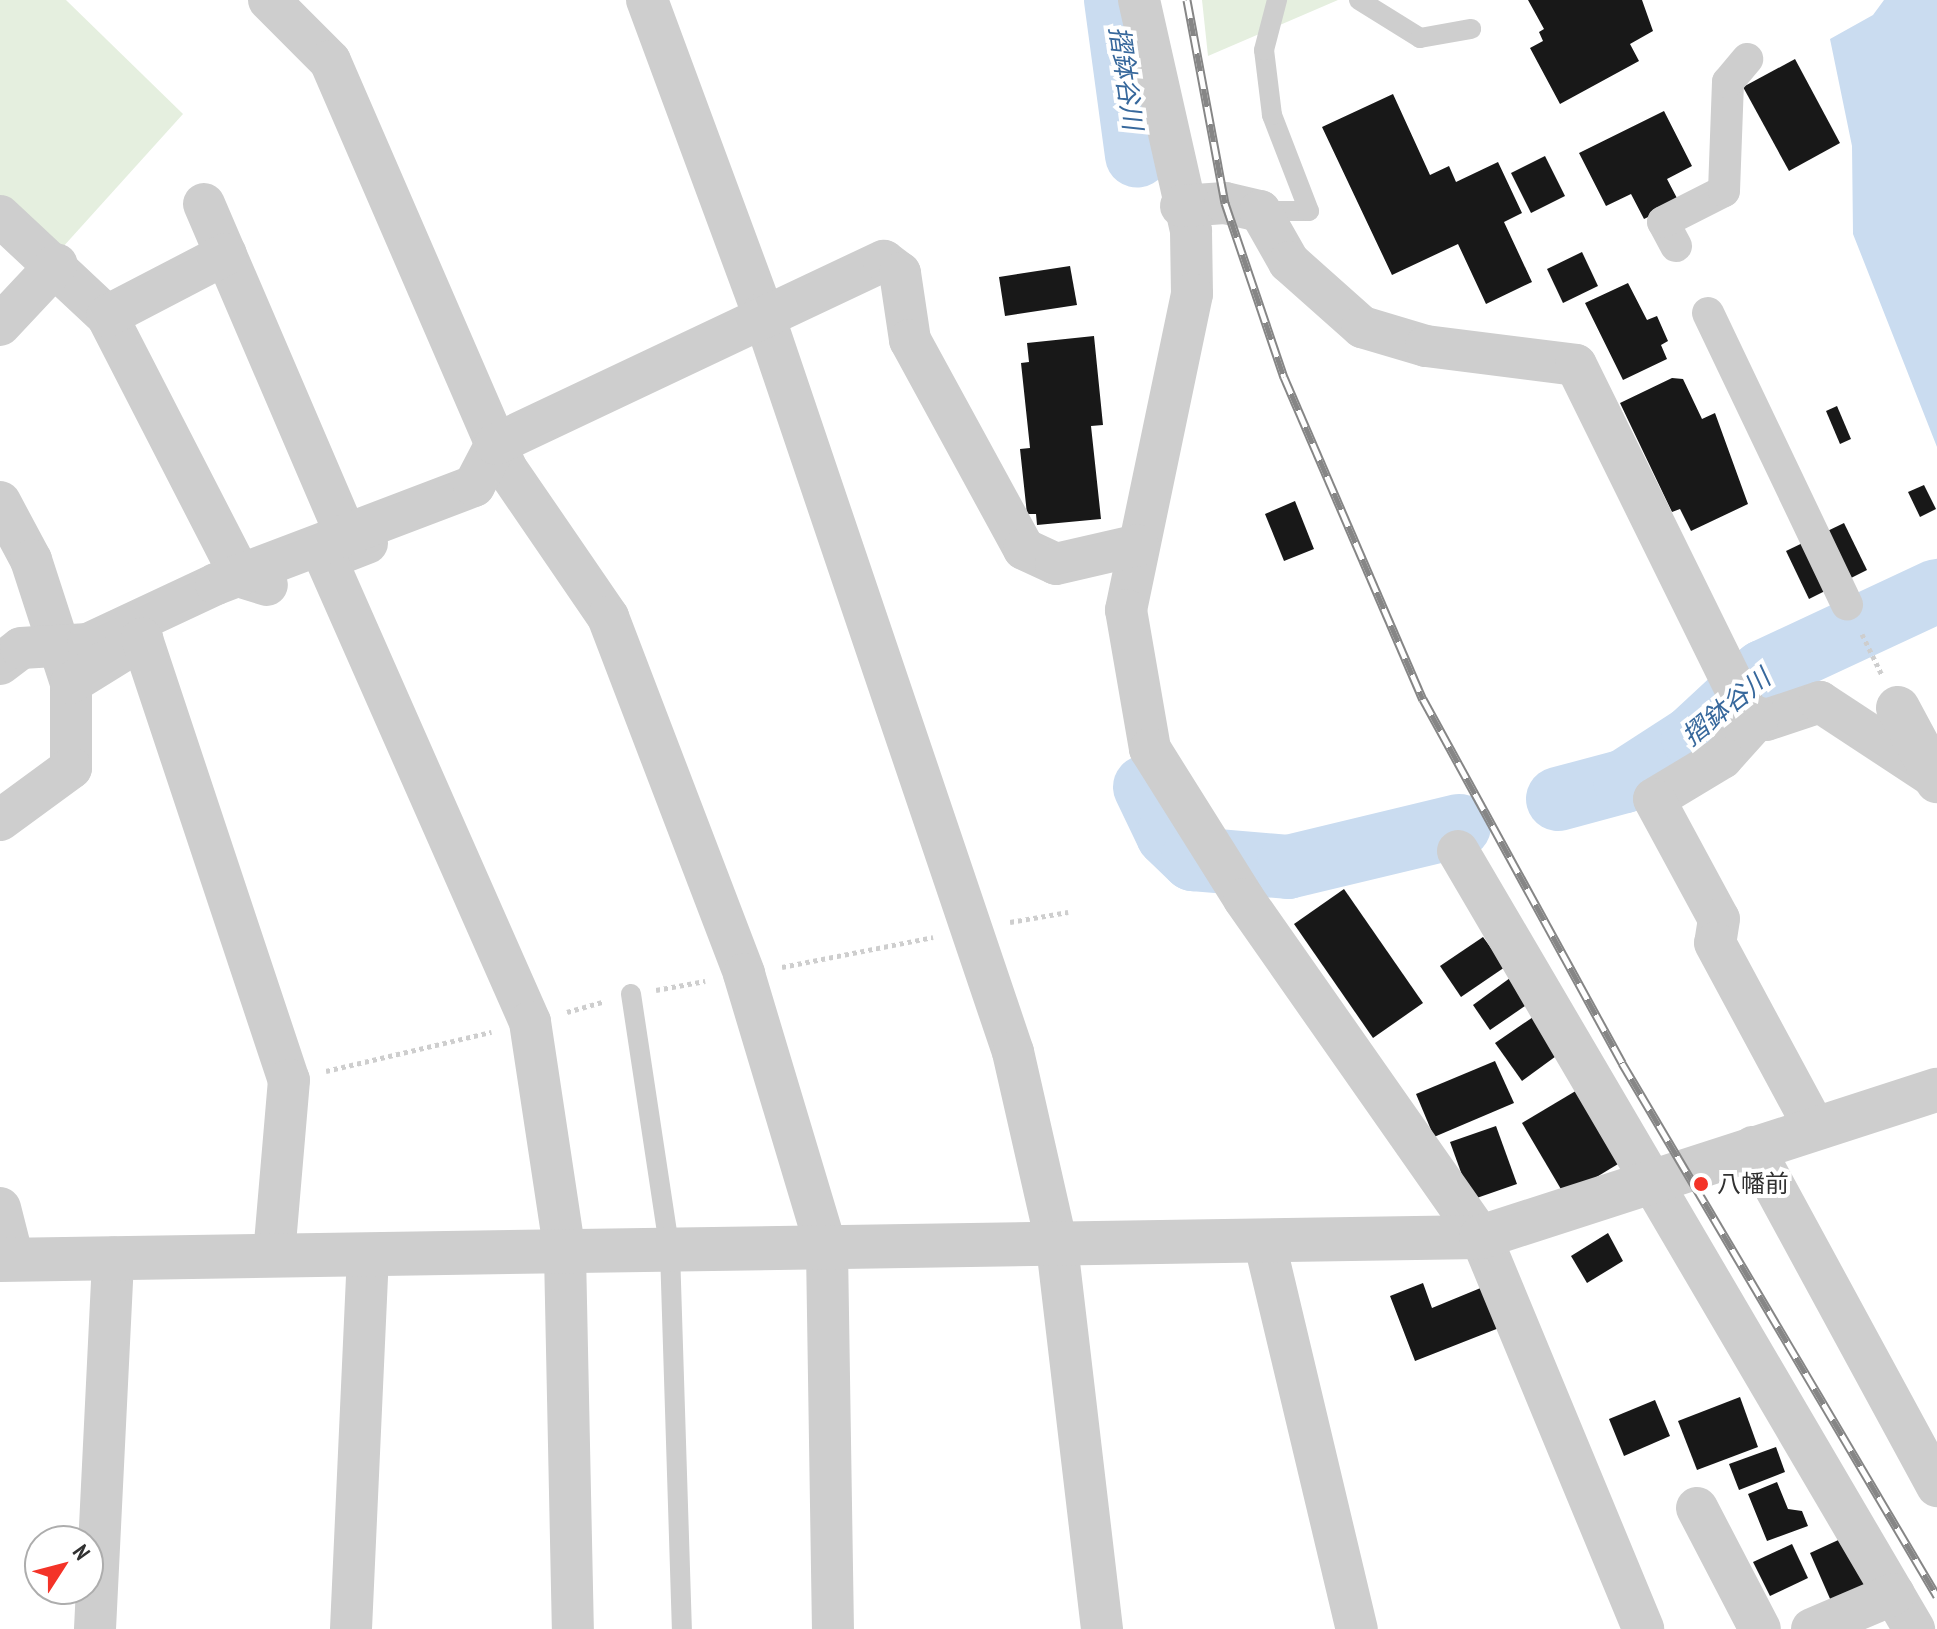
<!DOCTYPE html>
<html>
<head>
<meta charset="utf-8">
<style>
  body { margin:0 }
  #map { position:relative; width:1937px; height:1629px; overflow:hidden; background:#fff; font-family:"PT Sans Narrow","Noto Sans JP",sans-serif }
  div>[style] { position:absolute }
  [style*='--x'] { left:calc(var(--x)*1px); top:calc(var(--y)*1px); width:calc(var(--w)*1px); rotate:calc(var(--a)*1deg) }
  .green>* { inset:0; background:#e5efdf }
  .water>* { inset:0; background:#cadcf0 }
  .river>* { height:64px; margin:-32px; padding:0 32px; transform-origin:32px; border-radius:32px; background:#cadcf0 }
  .building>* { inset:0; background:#181818 }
  .path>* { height:5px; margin-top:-2.5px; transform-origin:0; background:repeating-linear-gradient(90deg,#cecece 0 4px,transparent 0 8px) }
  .service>* { height:20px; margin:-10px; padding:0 10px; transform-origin:10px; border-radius:10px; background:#cecece }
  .pedestrian>* { height:32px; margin:-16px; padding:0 16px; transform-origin:16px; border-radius:16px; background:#cecece }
  .minor>* { height:42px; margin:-21px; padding:0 21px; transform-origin:21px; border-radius:21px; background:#cecece }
  .tertiary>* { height:44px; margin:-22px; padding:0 22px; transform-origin:22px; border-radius:22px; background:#cecece }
  .rail>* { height:9px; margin-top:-4.5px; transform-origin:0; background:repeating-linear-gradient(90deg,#fff 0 18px,#868686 0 36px); box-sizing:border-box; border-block:2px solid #868686 }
  .dots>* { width:22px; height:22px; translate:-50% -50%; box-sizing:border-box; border:4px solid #fff; border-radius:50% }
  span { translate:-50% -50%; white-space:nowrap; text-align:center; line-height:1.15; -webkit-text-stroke:8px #fff; paint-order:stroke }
  .poi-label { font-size:24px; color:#313131 }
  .left { translate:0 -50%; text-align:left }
  .water-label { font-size:26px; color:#37689c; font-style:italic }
  .north { position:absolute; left:24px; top:1525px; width:80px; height:80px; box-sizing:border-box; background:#fff; border:2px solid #adadad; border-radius:50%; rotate:54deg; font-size:22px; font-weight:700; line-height:32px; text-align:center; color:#313131 }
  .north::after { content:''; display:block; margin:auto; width:28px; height:36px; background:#f43328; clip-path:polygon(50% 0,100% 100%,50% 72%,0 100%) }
</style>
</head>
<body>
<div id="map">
  <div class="green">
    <div style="clip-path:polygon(0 0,66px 0,183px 114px,62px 248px,0 209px)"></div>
    <div style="clip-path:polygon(1202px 0,1338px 0,1208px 56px)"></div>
  </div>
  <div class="water">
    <div style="clip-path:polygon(1884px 0,1937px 0,1937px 447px,1853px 234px,1852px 146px,1830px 39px,1873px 15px)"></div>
    <div style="clip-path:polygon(1937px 559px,1937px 613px,1753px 694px,1737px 661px)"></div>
  </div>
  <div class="river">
    <div style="--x:1116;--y:0;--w:157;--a:82.3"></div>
    <div style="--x:1145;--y:787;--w:53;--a:64.4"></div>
    <div style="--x:1168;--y:835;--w:35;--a:44"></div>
    <div style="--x:1193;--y:859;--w:95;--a:4.8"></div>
    <div style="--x:1288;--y:867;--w:176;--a:-13.5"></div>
    <div style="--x:1558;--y:799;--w:69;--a:-15"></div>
    <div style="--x:1625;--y:781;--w:81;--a:-32.9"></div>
    <div style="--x:1693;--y:737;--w:96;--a:-42.9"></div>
    <div style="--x:1763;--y:672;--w:192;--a:-25"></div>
  </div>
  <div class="building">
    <div style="clip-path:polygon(1528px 0,1642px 0,1653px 31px,1630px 44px,1639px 61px,1560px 104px,1530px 48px,1543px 41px,1539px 32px,1544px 29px)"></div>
    <div style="clip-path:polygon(1795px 59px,1840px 143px,1789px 171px,1743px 87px)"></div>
    <div style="clip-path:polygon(1393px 94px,1430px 175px,1449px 166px,1456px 182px,1498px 162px,1522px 213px,1504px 222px,1532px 282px,1486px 304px,1458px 244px,1392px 275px,1322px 127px)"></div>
    <div style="clip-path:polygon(1664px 111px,1692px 166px,1667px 179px,1679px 202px,1644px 219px,1631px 194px,1606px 206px,1579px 153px)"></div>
    <div style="clip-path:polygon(1545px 156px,1565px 196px,1531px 213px,1511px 173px)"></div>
    <div style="clip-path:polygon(1582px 252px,1598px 286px,1563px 303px,1547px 269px)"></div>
    <div style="clip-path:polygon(1070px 266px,1077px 305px,1005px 316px,999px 277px)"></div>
    <div style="clip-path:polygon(1628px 283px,1647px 320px,1657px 316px,1668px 341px,1661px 345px,1667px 359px,1623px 380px,1585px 303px)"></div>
    <div style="clip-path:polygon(1094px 336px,1103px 425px,1091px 426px,1101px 519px,1037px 525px,1036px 514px,1027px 514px,1020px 449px,1030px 448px,1021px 363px,1029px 362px,1027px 343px)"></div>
    <div style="clip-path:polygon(1672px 378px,1683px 379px,1702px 419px,1715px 413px,1748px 504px,1691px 531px,1680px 509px,1672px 512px,1620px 403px)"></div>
    <div style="clip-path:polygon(1837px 406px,1851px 439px,1840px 444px,1826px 411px)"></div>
    <div style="clip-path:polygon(1924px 485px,1936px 509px,1920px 517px,1908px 492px)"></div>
    <div style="clip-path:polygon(1295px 501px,1314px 549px,1284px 561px,1265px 514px)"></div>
    <div style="clip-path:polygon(1844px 523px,1867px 570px,1809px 599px,1786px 551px)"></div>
    <div style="clip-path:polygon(1344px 889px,1423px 1003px,1373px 1038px,1294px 924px)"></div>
    <div style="clip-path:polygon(1483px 937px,1505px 967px,1461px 997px,1440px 966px)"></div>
    <div style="clip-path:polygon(1510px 978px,1528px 1004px,1490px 1030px,1473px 1005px)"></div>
    <div style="clip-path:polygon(1536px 1015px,1563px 1051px,1522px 1081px,1495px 1043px)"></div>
    <div style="clip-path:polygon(1495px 1061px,1514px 1103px,1434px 1137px,1416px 1094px)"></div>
    <div style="clip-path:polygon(1584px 1086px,1628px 1158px,1565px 1196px,1522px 1123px)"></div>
    <div style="clip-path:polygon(1496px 1126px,1517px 1184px,1471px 1200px,1450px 1142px)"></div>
    <div style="clip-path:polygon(1608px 1233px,1623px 1261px,1587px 1283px,1571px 1256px)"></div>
    <div style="clip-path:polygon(1423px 1283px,1432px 1308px,1483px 1287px,1499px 1328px,1415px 1361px,1390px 1296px)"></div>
    <div style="clip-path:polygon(1740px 1397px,1758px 1447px,1697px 1470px,1678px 1421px)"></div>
    <div style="clip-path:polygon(1655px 1400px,1670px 1436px,1624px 1456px,1609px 1419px)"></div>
    <div style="clip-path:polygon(1776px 1447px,1785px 1472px,1739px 1490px,1729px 1464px)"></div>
    <div style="clip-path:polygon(1777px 1482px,1788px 1509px,1802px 1511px,1808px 1526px,1767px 1541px,1748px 1494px)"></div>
    <div style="clip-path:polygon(1847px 1536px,1869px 1584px,1831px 1601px,1810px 1553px)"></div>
    <div style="clip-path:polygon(1792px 1544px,1808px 1578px,1770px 1596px,1753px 1562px)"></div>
  </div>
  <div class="path">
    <div style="--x:1862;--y:634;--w:46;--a:64"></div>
    <div style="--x:1010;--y:922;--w:59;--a:-9.8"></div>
    <div style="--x:782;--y:967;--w:154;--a:-11.2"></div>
    <div style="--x:656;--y:990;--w:50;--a:-10.4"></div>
    <div style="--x:567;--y:1012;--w:37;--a:-16"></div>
    <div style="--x:326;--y:1071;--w:170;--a:-13.3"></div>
  </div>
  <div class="service">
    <div style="--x:1359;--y:0;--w:72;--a:31.9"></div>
    <div style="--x:1420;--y:38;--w:52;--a:-10"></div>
    <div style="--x:1260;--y:211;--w:49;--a:0"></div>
    <div style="--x:1309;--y:211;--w:103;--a:-111.1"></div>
    <div style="--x:1272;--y:115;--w:65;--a:-97"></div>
    <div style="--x:1264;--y:50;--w:52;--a:-75.4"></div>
    <div style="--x:631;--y:994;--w:260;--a:81.4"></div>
    <div style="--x:670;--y:1251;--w:378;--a:88.2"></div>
  </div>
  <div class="pedestrian">
    <div style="--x:1676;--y:246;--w:27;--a:-118"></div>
    <div style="--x:1663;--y:222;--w:68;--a:-26.9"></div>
    <div style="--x:1724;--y:191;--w:109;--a:-87.9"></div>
    <div style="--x:1728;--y:82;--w:30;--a:-50"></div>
    <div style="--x:1708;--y:313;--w:323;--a:64.5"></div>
  </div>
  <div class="minor">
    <div style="--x:269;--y:0;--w:86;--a:45"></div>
    <div style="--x:330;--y:61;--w:443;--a:66.6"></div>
    <div style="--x:506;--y:468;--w:181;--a:55.6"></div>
    <div style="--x:608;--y:617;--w:382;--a:69.1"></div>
    <div style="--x:744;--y:974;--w:288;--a:73.3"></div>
    <div style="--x:827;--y:1250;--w:379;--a:89.1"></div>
    <div style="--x:647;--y:0;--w:334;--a:69.7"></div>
    <div style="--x:763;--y:313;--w:780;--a:71.31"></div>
    <div style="--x:1013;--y:1052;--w:199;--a:77.2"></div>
    <div style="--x:1057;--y:1246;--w:386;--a:83.3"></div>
    <div style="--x:1139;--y:0;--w:237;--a:77.3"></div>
    <div style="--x:1191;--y:231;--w:63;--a:89.1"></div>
    <div style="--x:1192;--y:294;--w:323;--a:101.8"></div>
    <div style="--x:1126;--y:610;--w:141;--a:80.2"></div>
    <div style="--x:1150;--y:749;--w:177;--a:57.9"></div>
    <div style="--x:1244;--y:899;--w:413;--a:55"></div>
    <div style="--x:1481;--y:1237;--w:424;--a:67.5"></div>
    <div style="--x:204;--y:204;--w:361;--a:66.8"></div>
    <div style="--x:1181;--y:206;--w:44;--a:-3.9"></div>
    <div style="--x:1225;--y:203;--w:36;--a:13"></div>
    <div style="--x:1260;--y:211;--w:59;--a:60.4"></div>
    <div style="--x:1289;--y:262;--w:98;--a:41.7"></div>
    <div style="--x:1362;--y:327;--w:67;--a:16.5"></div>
    <div style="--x:1426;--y:346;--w:151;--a:7.2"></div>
    <div style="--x:1576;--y:365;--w:389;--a:63.8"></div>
    <div style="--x:1748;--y:714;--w:19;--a:18"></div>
    <div style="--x:1766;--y:720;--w:57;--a:-18.4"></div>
    <div style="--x:1820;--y:702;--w:140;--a:33.3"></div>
    <div style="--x:0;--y:216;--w:146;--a:43.1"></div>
    <div style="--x:107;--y:316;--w:293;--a:62.8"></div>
    <div style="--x:241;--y:577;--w:27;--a:17"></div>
    <div style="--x:107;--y:316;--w:134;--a:-27.5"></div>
    <div style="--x:0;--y:325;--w:83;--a:-46.9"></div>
    <div style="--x:0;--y:502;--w:66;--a:61.9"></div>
    <div style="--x:31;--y:560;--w:129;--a:72"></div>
    <div style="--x:71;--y:683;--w:85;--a:90"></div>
    <div style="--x:71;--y:768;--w:88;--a:143.8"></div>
    <div style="--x:367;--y:543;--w:44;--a:158.7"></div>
    <div style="--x:326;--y:559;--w:506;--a:66.22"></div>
    <div style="--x:530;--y:1022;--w:235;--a:81.4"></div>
    <div style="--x:565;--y:1254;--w:375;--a:88.8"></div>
    <div style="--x:0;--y:664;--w:26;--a:-37"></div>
    <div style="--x:21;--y:648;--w:67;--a:-3.4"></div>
    <div style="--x:88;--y:644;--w:141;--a:-25.1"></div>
    <div style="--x:216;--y:584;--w:276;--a:-20.8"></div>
    <div style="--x:474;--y:486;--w:47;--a:-62.4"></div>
    <div style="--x:496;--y:444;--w:429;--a:-25.3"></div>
    <div style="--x:884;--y:261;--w:20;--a:37"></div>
    <div style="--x:900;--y:273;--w:68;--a:81.5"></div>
    <div style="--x:910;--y:340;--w:238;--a:61.4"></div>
    <div style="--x:1024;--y:549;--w:35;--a:25"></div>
    <div style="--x:1056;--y:564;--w:84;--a:-13"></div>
    <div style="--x:71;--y:683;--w:84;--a:-31.8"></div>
    <div style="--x:142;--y:639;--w:465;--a:71.6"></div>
    <div style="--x:289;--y:1080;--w:176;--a:94.9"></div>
    <div style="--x:1758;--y:718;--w:54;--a:132"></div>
    <div style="--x:1722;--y:758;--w:79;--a:148.9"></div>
    <div style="--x:1654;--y:799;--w:136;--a:61.6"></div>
    <div style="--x:1719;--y:919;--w:24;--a:99"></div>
    <div style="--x:1715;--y:943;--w:211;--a:61.7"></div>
    <div style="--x:1458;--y:851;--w:902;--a:59.62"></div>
    <div style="--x:1753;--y:1147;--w:386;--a:61.5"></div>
    <div style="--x:0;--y:1208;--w:53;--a:75.7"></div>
    <div style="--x:1265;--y:1244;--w:396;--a:76.6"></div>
    <div style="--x:1697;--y:1508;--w:136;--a:62.5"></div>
    <div style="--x:95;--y:1629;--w:372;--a:-87.2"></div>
    <div style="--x:351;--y:1629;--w:372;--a:-87.4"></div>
    <div style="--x:1812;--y:1629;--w:89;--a:-23.1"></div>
  </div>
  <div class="tertiary">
    <div style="--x:1898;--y:708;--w:83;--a:61.9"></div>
    <div style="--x:0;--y:1260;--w:1481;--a:-0.89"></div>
    <div style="--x:1481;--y:1237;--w:479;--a:-17.9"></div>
  </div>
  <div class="rail">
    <div style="--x:1187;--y:0;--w:207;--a:79.4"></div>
    <div style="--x:1225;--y:203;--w:184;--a:71.3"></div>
    <div style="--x:1284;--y:377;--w:351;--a:66.7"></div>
    <div style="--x:1423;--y:699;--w:415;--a:61.3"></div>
    <div style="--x:1622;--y:1063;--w:619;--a:59.42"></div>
  </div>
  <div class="dots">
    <div style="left:1701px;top:1184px;background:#f43328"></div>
  </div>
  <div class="poi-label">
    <span class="left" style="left:1717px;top:1184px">八幡前</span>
  </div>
  <div class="water-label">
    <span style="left:1126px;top:78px;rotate:82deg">摺鉢谷川</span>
    <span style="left:1726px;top:707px;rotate:-39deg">摺鉢谷川</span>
  </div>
  <div class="north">N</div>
</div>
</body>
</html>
